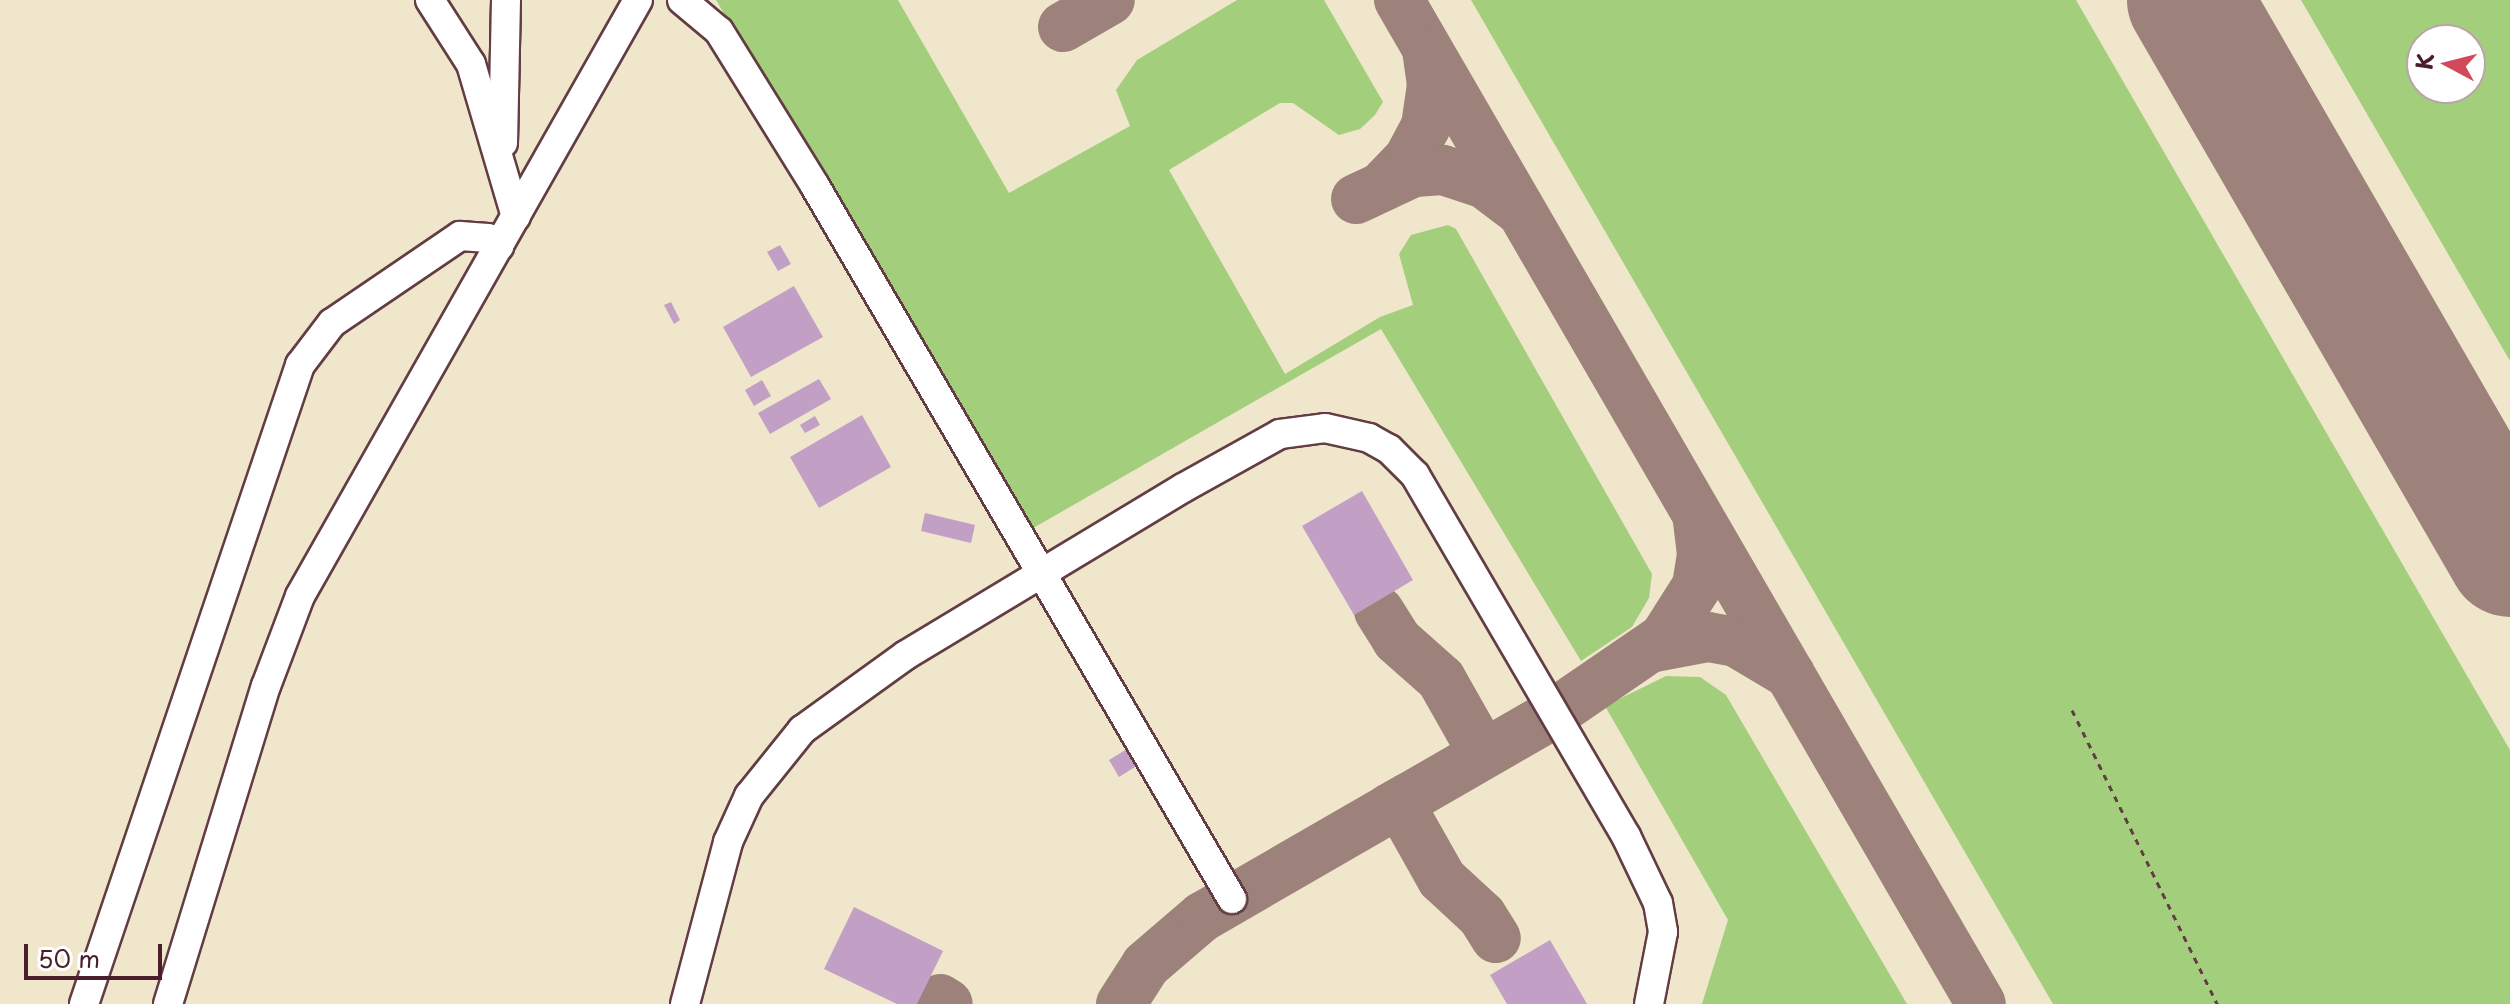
<!DOCTYPE html>
<html>
<head>
<meta charset="utf-8">
<style>
  body { margin:0 }
  #map { position:relative; width:2510px; height:1004px; overflow:hidden; background:#f0e6cb; font-family:"Playpen Sans",sans-serif }
  div>[style] { position:absolute }
  [style*='--x'] { left:calc(var(--x)*1px); top:calc(var(--y)*1px); width:calc(var(--w)*1px); rotate:calc(var(--a)*1deg) }
  .green>* { inset:0; background:#a3cf7c }
  .taxiway>* { height:50px; margin:-25px; padding:0 25px; transform-origin:25px; border-radius:25px; background:#9d827b }
  .runway>* { height:124px; margin:-62px; padding:0 62px; transform-origin:62px; border-radius:62px; background:#9d827b }
  .building>* { inset:0; background:#c2a0c5 }
  .path>* { height:3px; margin-top:-1.5px; transform-origin:0; background:repeating-linear-gradient(90deg,#633d43 0 6px,transparent 0 12px) }
  .roads { filter:drop-shadow(2px 0 #633d43) drop-shadow(-2px 0 #633d43) drop-shadow(0 2px #633d43) drop-shadow(0 -2px #633d43) }
  .minor>* { height:28px; margin:-14px; padding:0 14px; transform-origin:14px; border-radius:14px; background:#fff }
  span { translate:-50% -50%; white-space:nowrap; text-align:center; line-height:1.15; -webkit-text-stroke:6px #fff; paint-order:stroke }
  .north { position:absolute; left:2406px; top:24px; width:80px; height:80px; box-sizing:border-box; background:#fff; border:2px solid #b7a5aa; border-radius:50%; rotate:277deg; font-size:22px; font-weight:700; line-height:32px; text-align:center; color:#4a1f2b }
  .north::after { content:''; display:block; margin:auto; width:28px; height:36px; background:#d1495b; clip-path:polygon(50% 0,100% 100%,50% 72%,0 100%) }
  .scale { position:absolute; left:24px; top:944px; width:138px; height:36px; box-sizing:border-box; border:4px solid #4a1f2b; border-top:0; padding-left:10px; font-size:24px; line-height:28px; white-space:nowrap; color:#4a1f2b; -webkit-text-stroke:6px #fff; paint-order:stroke }
</style>
</head>
<body>
<div id="map">
  <div class="green">
    <div style="clip-path:polygon(716px 0,898px 0,1009px 193px,1130px 126px,1116px 90px,1137px 60px,1237px 0,1324px 0,1383px 102px,1375px 115px,1360px 129px,1339px 135px,1293px 103px,1280px 103px,1169px 170px,1285px 374px,1380px 317px,1413px 305px,1399px 254px,1411px 235px,1448px 225px,1456px 229px,1652px 574px,1649px 598px,1632px 627px,1581px 661px,1381px 329px,1028px 531px)"></div>
    <div style="clip-path:polygon(1471px 0,2076px 0,2510px 750px,2510px 1004px,2053px 1004px)"></div>
    <div style="clip-path:polygon(evenodd,2301px 0,2510px 0,2510px 361px,2301px 0,2422px 40px,2470px 40px,2470px 88px,2422px 88px,2422px 40px)"></div>
    <div style="clip-path:polygon(1666px 676px,1700px 677px,1726px 695px,1907px 1004px,1702px 1004px,1728px 920px,1605px 706px)"></div>
  </div>
  <div class="taxiway">
    <div style="--x:1399;--y:0;--w:1160;--a:59.9"></div>
    <div style="--x:1063;--y:27;--w:54;--a:-29.9"></div>
    <div style="--x:1386;--y:182;--w:33;--a:-46"></div>
    <div style="--x:1409;--y:158;--w:36;--a:-62"></div>
    <div style="--x:1426;--y:126;--w:41;--a:-81.7"></div>
    <div style="--x:1432;--y:85;--w:34;--a:-98"></div>
    <div style="--x:1356;--y:199;--w:64;--a:-25"></div>
    <div style="--x:1414;--y:172;--w:29;--a:-4"></div>
    <div style="--x:1443;--y:170;--w:44;--a:18.4"></div>
    <div style="--x:1485;--y:184;--w:41;--a:37.1"></div>
    <div style="--x:1379;--y:611;--w:34;--a:58"></div>
    <div style="--x:1397;--y:640;--w:59;--a:41.6"></div>
    <div style="--x:1441;--y:679;--w:69;--a:60.5"></div>
    <div style="--x:1655;--y:647;--w:54;--a:-10.7"></div>
    <div style="--x:1708;--y:637;--w:28;--a:10"></div>
    <div style="--x:1736;--y:642;--w:63;--a:30.7"></div>
    <div style="--x:1399;--y:813;--w:10;--a:-151"></div>
    <div style="--x:1390;--y:808;--w:21;--a:-29"></div>
    <div style="--x:1408;--y:798;--w:19;--a:93"></div>
    <div style="--x:1407;--y:817;--w:71;--a:60.6"></div>
    <div style="--x:1442;--y:879;--w:54;--a:42.8"></div>
    <div style="--x:1482;--y:916;--w:26;--a:58"></div>
    <div style="--x:940;--y:999;--w:9;--a:32"></div>
    <div style="--x:1121;--y:1004;--w:46;--a:-57.3"></div>
    <div style="--x:1146;--y:965;--w:74;--a:-40.6"></div>
    <div style="--x:1202;--y:917;--w:405;--a:-30"></div>
    <div style="--x:1553;--y:714;--w:135;--a:-34.4"></div>
    <div style="--x:1664;--y:638;--w:62;--a:-57.6"></div>
    <div style="--x:1697;--y:586;--w:32;--a:-81"></div>
    <div style="--x:1702;--y:554;--w:38;--a:-97"></div>
  </div>
  <div class="runway">
    <div style="--x:2189;--y:0;--w:641;--a:59.96"></div>
  </div>
  <div class="building">
    <div style="clip-path:polygon(780px 245px,791px 264px,778px 271px,767px 252px)"></div>
    <div style="clip-path:polygon(794px 286px,823px 337px,751px 377px,723px 327px)"></div>
    <div style="clip-path:polygon(671px 302px,680px 320px,674px 324px,664px 305px)"></div>
    <div style="clip-path:polygon(819px 379px,831px 399px,770px 434px,758px 413px)"></div>
    <div style="clip-path:polygon(762px 380px,771px 396px,754px 406px,745px 390px)"></div>
    <div style="clip-path:polygon(862px 415px,891px 467px,819px 508px,790px 457px)"></div>
    <div style="clip-path:polygon(815px 416px,820px 425px,805px 433px,800px 425px)"></div>
    <div style="clip-path:polygon(1362px 491px,1413px 580px,1354px 615px,1302px 526px)"></div>
    <div style="clip-path:polygon(925px 513px,975px 525px,971px 543px,921px 531px)"></div>
    <div style="clip-path:polygon(1127px 749px,1138px 765px,1119px 777px,1109px 760px)"></div>
    <div style="clip-path:polygon(854px 907px,943px 951px,917px 1004px,897px 1004px,824px 969px)"></div>
    <div style="clip-path:polygon(1550px 940px,1587px 1004px,1507px 1004px,1490px 975px)"></div>
  </div>
  <div class="path">
    <div style="--x:2072;--y:710;--w:328;--a:63.7"></div>
  </div>
  <div class="roads">
    <div class="minor">
      <div style="--x:430;--y:0;--w:76;--a:57.4"></div>
      <div style="--x:471;--y:64;--w:159;--a:73.6"></div>
      <div style="--x:682;--y:0;--w:48;--a:40"></div>
      <div style="--x:719;--y:31;--w:182;--a:58.2"></div>
      <div style="--x:815;--y:186;--w:826;--a:59.68"></div>
      <div style="--x:503;--y:143;--w:143;--a:-88.8"></div>
      <div style="--x:84;--y:1004;--w:675;--a:-71.32"></div>
      <div style="--x:300;--y:365;--w:53;--a:-52.7"></div>
      <div style="--x:332;--y:323;--w:155;--a:-34.2"></div>
      <div style="--x:460;--y:236;--w:28;--a:4"></div>
      <div style="--x:488;--y:238;--w:14;--a:36"></div>
      <div style="--x:168;--y:1004;--w:333;--a:-72.9"></div>
      <div style="--x:266;--y:686;--w:96;--a:-69.3"></div>
      <div style="--x:300;--y:596;--w:685;--a:-60.44"></div>
      <div style="--x:685;--y:1004;--w:168;--a:-75.1"></div>
      <div style="--x:728;--y:842;--w:51;--a:-65.5"></div>
      <div style="--x:749;--y:796;--w:85;--a:-51.2"></div>
      <div style="--x:802;--y:730;--w:128;--a:-35.8"></div>
      <div style="--x:906;--y:655;--w:323;--a:-31.1"></div>
      <div style="--x:1183;--y:488;--w:111;--a:-29.1"></div>
      <div style="--x:1280;--y:434;--w:45;--a:-7.6"></div>
      <div style="--x:1325;--y:428;--w:45;--a:12.8"></div>
      <div style="--x:1369;--y:438;--w:23;--a:29"></div>
      <div style="--x:1389;--y:449;--w:37;--a:45"></div>
      <div style="--x:1415;--y:475;--w:418;--a:59.7"></div>
      <div style="--x:1626;--y:836;--w:74;--a:64.5"></div>
      <div style="--x:1658;--y:903;--w:29;--a:80"></div>
      <div style="--x:1663;--y:932;--w:73;--a:101"></div>
    </div>
  </div>
  <div class="north">K</div>
  <div class="scale">50 m</div>
</div>
</body>
</html>
